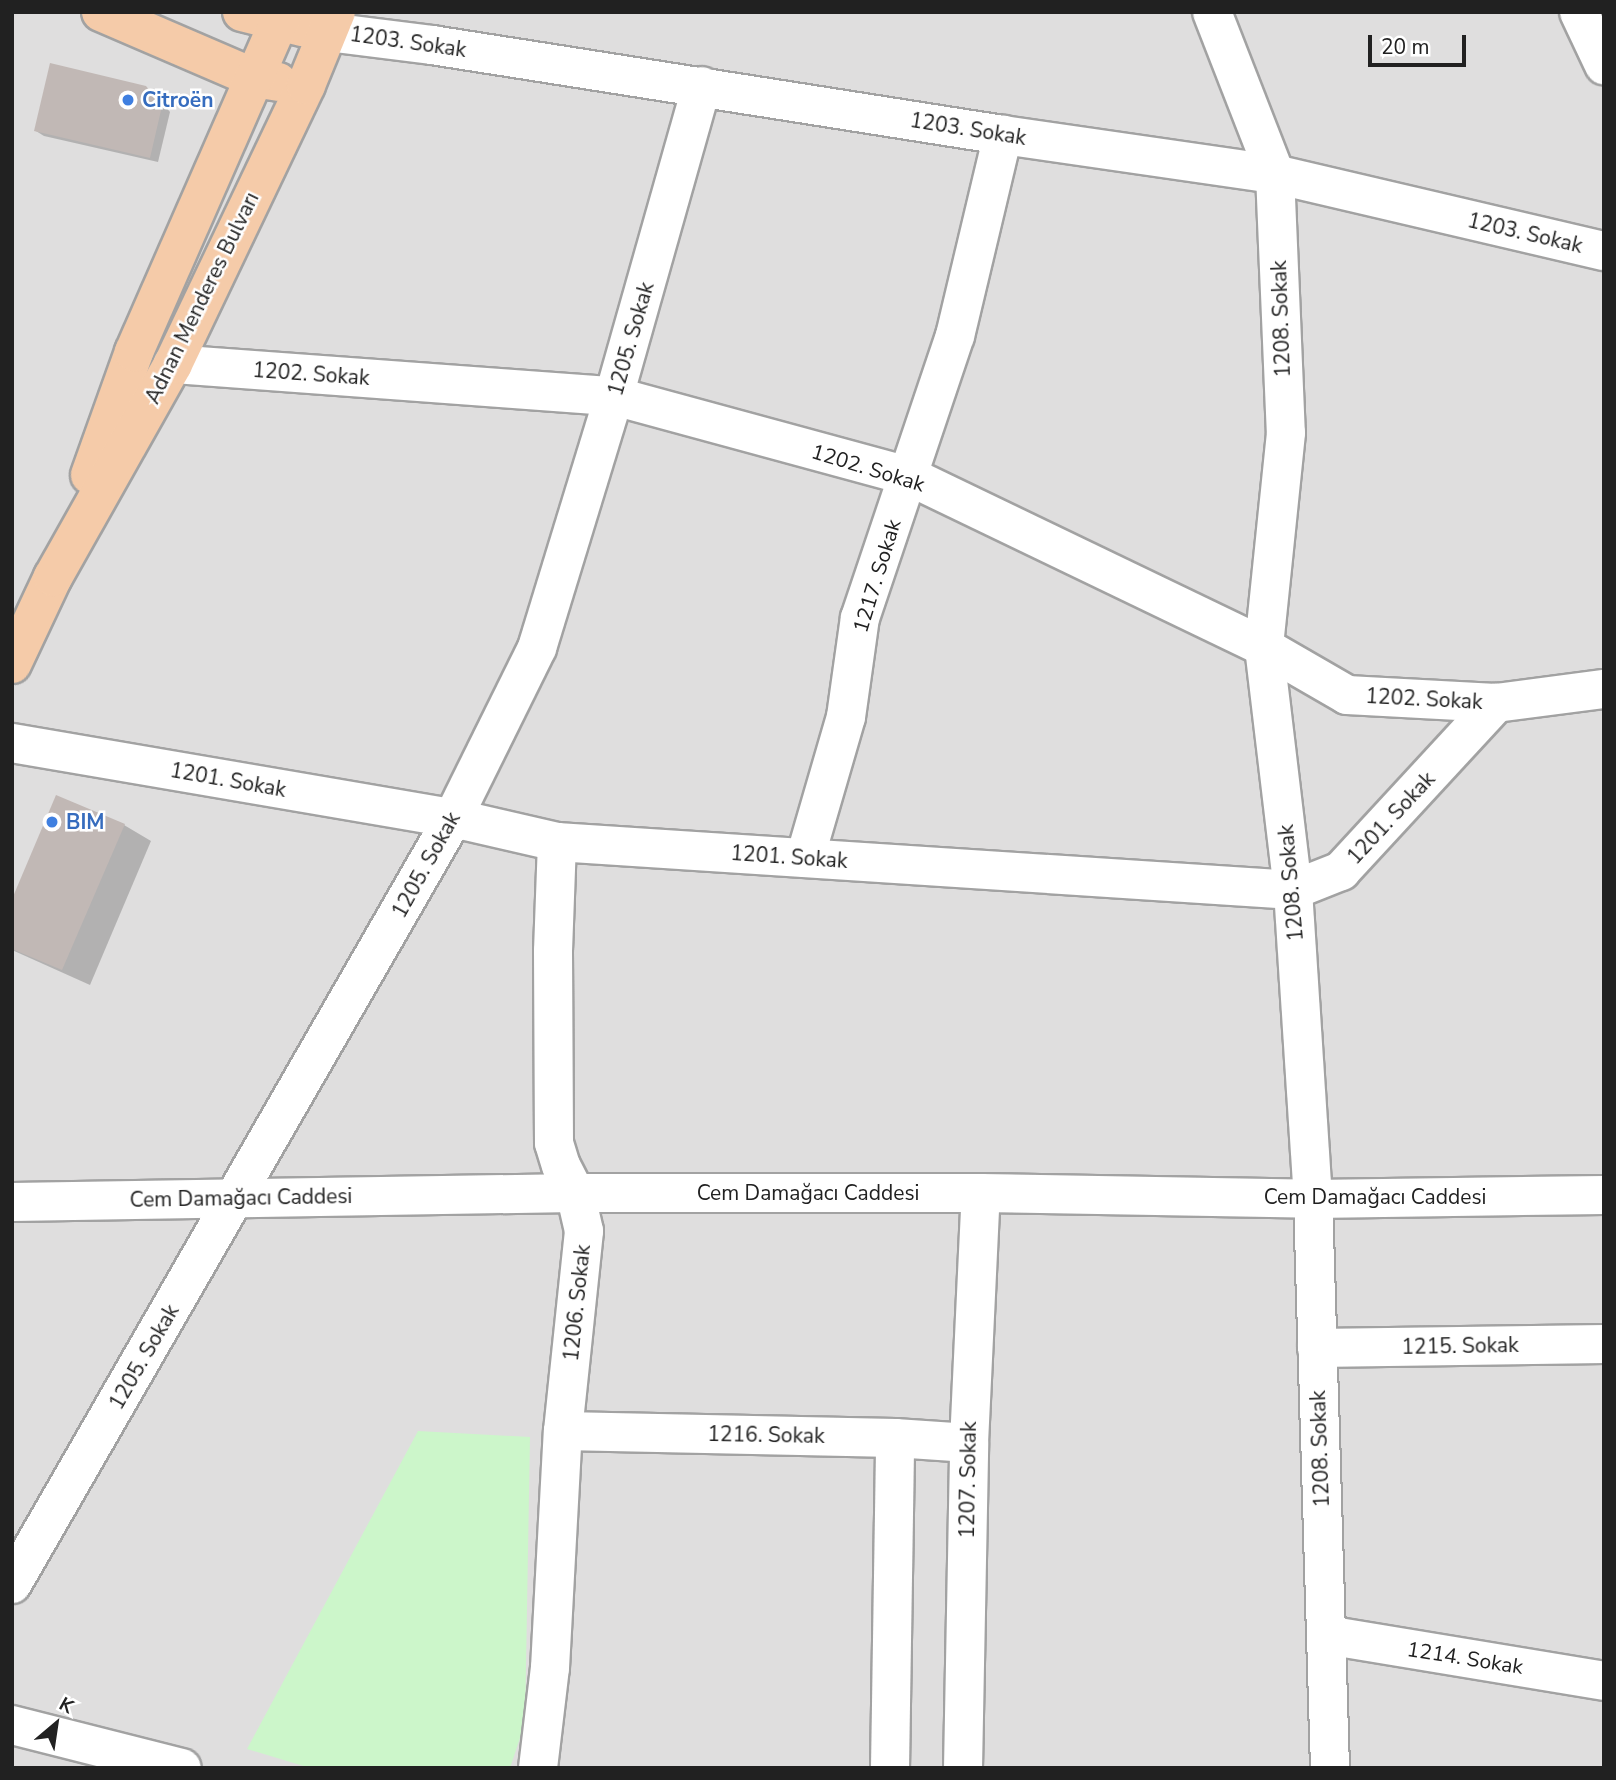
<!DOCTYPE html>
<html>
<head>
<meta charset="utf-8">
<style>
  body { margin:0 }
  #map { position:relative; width:1616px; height:1780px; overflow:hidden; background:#f0ede8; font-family:"Nunito Sans",sans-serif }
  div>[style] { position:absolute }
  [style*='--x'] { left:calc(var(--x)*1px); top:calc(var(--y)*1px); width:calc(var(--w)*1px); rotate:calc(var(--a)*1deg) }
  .residential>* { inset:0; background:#dfdede }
  .park>* { inset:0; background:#ccf6ca }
  .shadow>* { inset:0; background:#0003 }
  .building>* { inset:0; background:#c1b8b5 }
  .roads { filter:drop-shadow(2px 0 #a2a2a2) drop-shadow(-2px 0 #a2a2a2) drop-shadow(0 2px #a2a2a2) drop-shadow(0 -2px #a2a2a2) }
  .minor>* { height:38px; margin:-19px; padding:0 19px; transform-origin:19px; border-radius:19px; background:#fff }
  .major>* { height:38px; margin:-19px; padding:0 19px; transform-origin:19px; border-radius:19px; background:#f5cba9 }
  .dots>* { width:19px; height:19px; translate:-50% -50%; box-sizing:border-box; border:4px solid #fff; border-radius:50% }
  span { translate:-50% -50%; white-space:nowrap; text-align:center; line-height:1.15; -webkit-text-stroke:5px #fff; paint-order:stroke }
  .street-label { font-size:21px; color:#212121 }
  .shop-label { font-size:21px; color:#366cbe; font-weight:700 }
  .left { translate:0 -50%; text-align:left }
  .frame { position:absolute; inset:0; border:14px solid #212121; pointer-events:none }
  .north { position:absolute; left:21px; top:1689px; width:70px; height:70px; -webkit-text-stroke:5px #fff; paint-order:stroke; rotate:29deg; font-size:19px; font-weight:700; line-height:28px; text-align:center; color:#212121 }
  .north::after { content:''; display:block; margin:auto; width:24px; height:32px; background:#212121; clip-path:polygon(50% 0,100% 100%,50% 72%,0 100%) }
  .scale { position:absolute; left:1368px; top:35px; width:98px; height:32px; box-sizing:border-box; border:4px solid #212121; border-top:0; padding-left:9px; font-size:21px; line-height:24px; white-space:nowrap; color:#212121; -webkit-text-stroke:5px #fff; paint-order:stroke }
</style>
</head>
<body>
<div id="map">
  <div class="residential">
    <div style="clip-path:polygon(12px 12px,1579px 12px,1604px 65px,1604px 1768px,12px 1768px)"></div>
  </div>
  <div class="park">
    <div style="clip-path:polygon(418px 1431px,530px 1437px,525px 1723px,510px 1768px,310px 1768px,247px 1749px)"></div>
  </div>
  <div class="shadow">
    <div style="clip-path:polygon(145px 87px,154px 93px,170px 112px,158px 162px,44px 136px,36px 131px)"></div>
    <div style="clip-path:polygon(124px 825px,151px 841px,90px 985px,12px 950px,12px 903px)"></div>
  </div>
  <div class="building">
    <div style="clip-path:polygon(50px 63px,146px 86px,162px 106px,150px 158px,34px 131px)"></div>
    <div style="clip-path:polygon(56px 795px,125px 824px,62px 970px,12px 949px,12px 899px)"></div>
  </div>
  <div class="roads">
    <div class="minor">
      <div style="--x:1212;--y:12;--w:174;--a:68.7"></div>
      <div style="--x:1275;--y:174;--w:259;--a:87.6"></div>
      <div style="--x:1286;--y:433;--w:215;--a:95.9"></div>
      <div style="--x:1264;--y:647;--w:245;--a:83.2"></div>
      <div style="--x:1293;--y:890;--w:310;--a:86.3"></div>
      <div style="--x:1313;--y:1199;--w:569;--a:88.29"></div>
      <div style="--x:1579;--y:12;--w:59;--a:64.7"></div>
      <div style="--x:328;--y:32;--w:105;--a:7.1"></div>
      <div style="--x:432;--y:45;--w:578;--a:8.96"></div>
      <div style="--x:1003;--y:135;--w:275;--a:8.2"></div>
      <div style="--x:1275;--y:174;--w:338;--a:13.2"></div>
      <div style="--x:173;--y:364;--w:442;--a:4.2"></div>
      <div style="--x:614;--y:396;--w:306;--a:15.2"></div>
      <div style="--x:909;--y:476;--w:394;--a:25.7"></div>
      <div style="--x:1264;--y:647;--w:96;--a:30"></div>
      <div style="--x:1347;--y:695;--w:149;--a:3.1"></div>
      <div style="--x:1496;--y:703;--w:109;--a:-7.4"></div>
      <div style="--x:12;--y:743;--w:447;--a:9.7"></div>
      <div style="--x:453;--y:818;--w:107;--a:13"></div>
      <div style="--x:557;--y:842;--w:738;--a:3.73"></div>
      <div style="--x:1293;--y:890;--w:52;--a:-21.6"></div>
      <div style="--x:1341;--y:871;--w:229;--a:-47.3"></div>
      <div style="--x:805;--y:858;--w:147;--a:-73.8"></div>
      <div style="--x:846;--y:717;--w:100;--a:-82"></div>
      <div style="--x:860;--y:618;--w:298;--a:-71.4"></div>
      <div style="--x:955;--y:336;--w:207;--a:-76.6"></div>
      <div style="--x:12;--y:1202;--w:563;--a:-0.92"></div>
      <div style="--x:575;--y:1193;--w:406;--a:0"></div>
      <div style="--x:981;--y:1193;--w:332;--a:1"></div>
      <div style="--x:1313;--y:1199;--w:291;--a:-0.8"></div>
      <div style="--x:1317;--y:1348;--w:287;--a:-0.8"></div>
      <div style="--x:563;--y:1431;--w:332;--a:1.2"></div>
      <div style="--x:895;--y:1438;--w:74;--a:3.9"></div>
      <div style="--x:12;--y:1584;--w:884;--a:-60.07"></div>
      <div style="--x:453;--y:818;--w:190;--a:-63.7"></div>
      <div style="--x:537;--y:648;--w:264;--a:-73"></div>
      <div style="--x:614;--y:396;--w:322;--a:-74.2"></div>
      <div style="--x:1327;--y:1635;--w:281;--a:9.4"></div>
      <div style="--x:12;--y:1725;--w:175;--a:14.2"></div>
      <div style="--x:538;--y:1768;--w:101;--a:-83.2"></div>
      <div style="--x:550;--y:1668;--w:237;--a:-86.9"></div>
      <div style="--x:563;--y:1431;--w:201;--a:-84"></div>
      <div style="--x:584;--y:1231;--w:39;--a:-103"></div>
      <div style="--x:575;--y:1193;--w:30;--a:-117"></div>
      <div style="--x:561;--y:1166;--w:24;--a:-107"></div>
      <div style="--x:554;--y:1143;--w:192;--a:-90.3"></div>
      <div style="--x:553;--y:951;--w:109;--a:-87.9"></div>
      <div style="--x:890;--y:1768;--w:330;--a:-89.1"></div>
      <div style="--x:963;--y:1768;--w:325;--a:-88.9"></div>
      <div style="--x:969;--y:1443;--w:250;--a:-87.3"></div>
    </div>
    <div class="major">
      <div style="--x:101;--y:12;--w:167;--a:23.3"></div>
      <div style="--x:254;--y:78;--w:24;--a:9"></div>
      <div style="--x:242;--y:12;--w:62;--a:14"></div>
      <div style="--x:90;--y:475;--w:131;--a:-70.3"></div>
      <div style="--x:134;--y:352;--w:371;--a:-66.3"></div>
      <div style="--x:12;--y:664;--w:96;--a:-64.8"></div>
      <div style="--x:53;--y:577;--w:244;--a:-60.6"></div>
      <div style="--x:173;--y:364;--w:309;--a:-64.5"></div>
      <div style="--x:306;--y:85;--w:79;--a:-67.7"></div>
    </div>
  </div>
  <div class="dots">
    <div style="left:128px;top:100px;background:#3f7fe0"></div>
    <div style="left:52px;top:822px;background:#3f7fe0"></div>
  </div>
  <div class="street-label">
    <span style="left:408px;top:42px;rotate:8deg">1203. Sokak</span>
    <span style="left:968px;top:129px;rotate:9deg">1203. Sokak</span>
    <span style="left:1525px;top:233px;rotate:13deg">1203. Sokak</span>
    <span style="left:202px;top:298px;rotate:-64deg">Adnan Menderes Bulvarı</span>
    <span style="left:1281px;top:319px;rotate:-92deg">1208. Sokak</span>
    <span style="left:631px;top:339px;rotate:-74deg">1205. Sokak</span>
    <span style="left:311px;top:374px;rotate:4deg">1202. Sokak</span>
    <span style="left:868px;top:468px;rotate:17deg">1202. Sokak</span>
    <span style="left:877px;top:576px;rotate:-73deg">1217. Sokak</span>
    <span style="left:1424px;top:699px;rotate:3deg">1202. Sokak</span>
    <span style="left:228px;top:780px;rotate:10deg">1201. Sokak</span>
    <span style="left:1391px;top:818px;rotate:-47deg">1201. Sokak</span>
    <span style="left:789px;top:857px;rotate:4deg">1201. Sokak</span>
    <span style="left:426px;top:865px;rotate:-61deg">1205. Sokak</span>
    <span style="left:1291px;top:883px;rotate:-95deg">1208. Sokak</span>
    <span style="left:808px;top:1193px">Cem Damağacı Caddesi</span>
    <span style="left:1375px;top:1197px">Cem Damağacı Caddesi</span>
    <span style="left:241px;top:1198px;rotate:-1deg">Cem Damağacı Caddesi</span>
    <span style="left:577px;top:1303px;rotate:-84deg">1206. Sokak</span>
    <span style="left:1460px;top:1346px;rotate:-1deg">1215. Sokak</span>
    <span style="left:144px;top:1357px;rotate:-60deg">1205. Sokak</span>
    <span style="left:766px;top:1435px;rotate:1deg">1216. Sokak</span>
    <span style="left:1320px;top:1449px;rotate:-92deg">1208. Sokak</span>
    <span style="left:968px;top:1480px;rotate:-89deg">1207. Sokak</span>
    <span style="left:1465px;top:1658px;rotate:9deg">1214. Sokak</span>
  </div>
  <div class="shop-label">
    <span class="left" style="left:142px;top:100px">Citroën</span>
    <span class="left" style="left:66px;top:822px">BIM</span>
  </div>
  <div class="frame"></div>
  <div class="north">K</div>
  <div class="scale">20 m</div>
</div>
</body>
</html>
